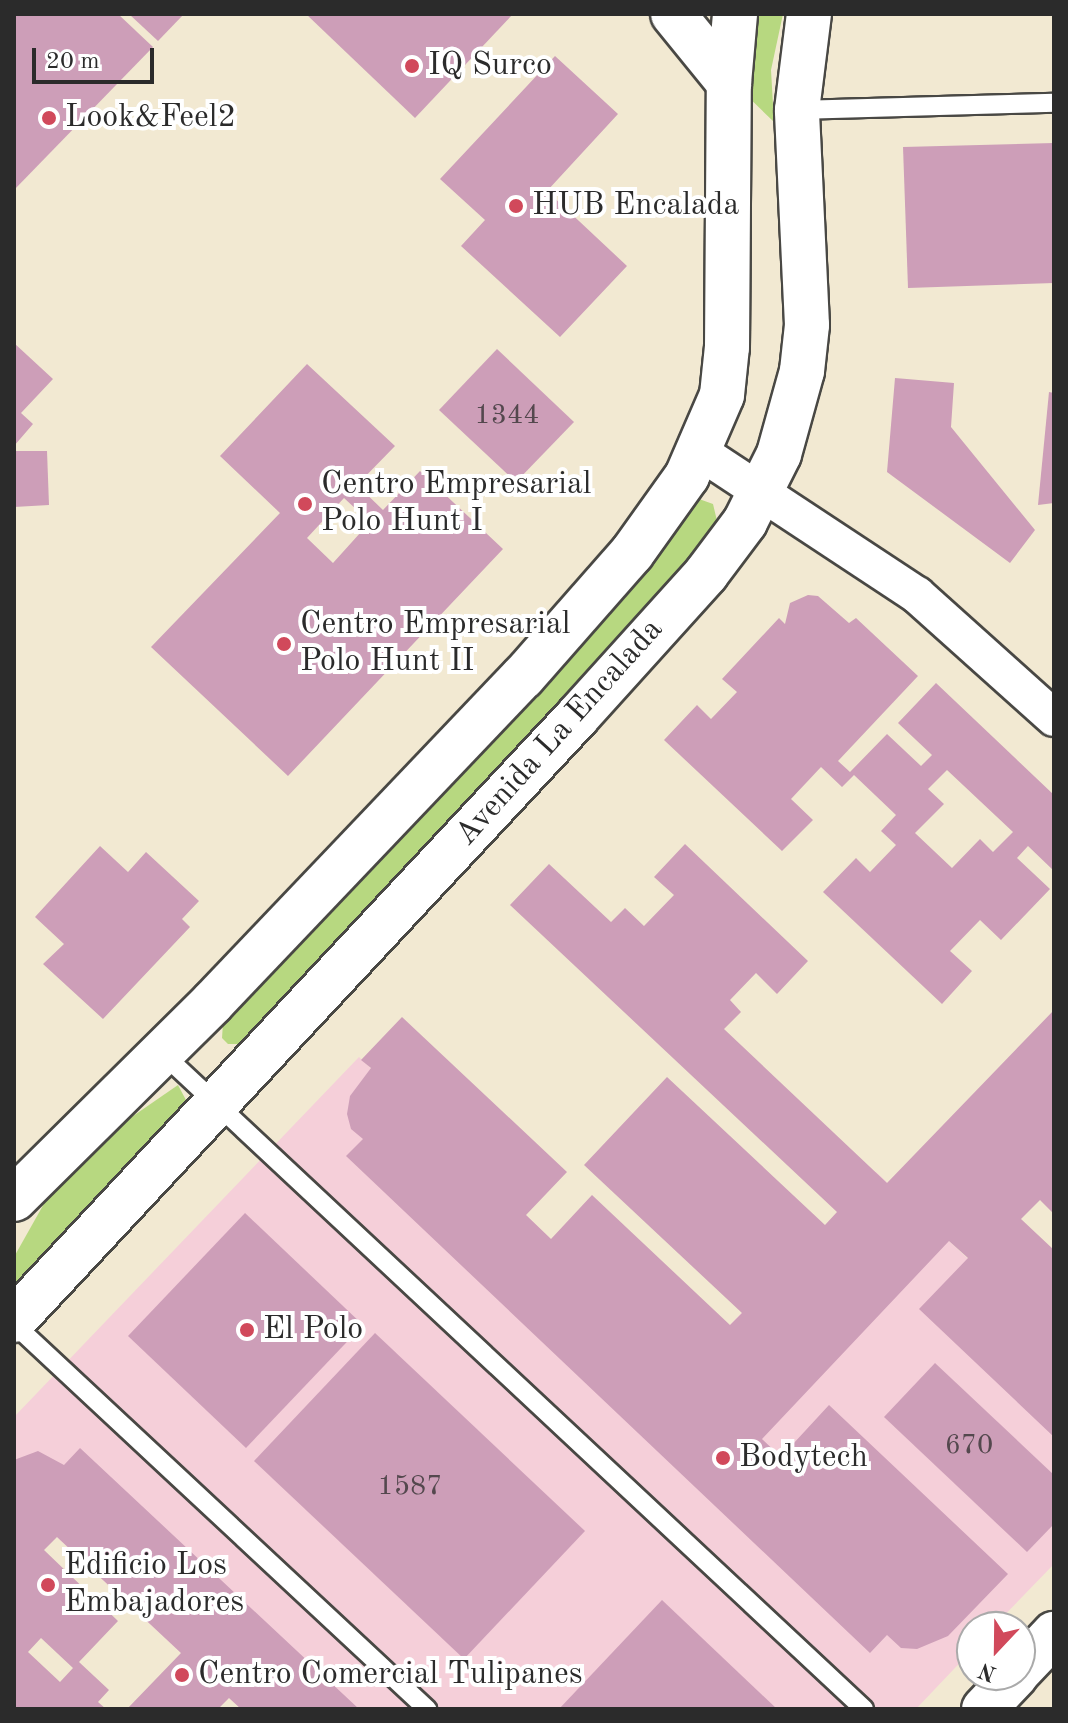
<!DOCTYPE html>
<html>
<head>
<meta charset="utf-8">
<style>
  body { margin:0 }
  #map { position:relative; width:1068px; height:1723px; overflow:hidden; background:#f2e9d2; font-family:"Old Standard TT",serif }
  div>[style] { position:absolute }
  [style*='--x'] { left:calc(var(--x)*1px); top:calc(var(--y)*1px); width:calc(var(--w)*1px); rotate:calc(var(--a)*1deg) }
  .built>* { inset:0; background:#f5cfd9 }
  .green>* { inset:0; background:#b7d880 }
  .building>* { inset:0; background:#cd9eb8 }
  .roads { filter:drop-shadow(2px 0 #494844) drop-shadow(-2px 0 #494844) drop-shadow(0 2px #494844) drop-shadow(0 -2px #494844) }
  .service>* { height:18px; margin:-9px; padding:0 9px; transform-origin:9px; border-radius:9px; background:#fff }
  .minor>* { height:36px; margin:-18px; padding:0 18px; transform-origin:18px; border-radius:18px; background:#fff }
  .tertiary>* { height:44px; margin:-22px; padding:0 22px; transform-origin:22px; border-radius:22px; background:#fff }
  .secondary>* { height:44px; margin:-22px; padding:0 22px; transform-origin:22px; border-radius:22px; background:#fff }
  .dots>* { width:22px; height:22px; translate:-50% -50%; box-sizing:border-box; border:4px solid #fff; border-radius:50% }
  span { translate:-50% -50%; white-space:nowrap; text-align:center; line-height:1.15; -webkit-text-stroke:8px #fff; paint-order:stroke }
  .number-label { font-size:28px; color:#54484e }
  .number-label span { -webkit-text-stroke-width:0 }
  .poi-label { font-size:32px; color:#2b2b2b }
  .left { translate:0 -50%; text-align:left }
  .street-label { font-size:32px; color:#2b2b2b }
  .frame { position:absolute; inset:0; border:16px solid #2b2b2b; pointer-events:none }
  .north { position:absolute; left:956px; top:1611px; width:80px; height:80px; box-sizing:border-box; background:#fff; border:2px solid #aaa; border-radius:50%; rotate:202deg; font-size:22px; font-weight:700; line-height:32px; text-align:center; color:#2b2b2b }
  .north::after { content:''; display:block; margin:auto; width:28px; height:36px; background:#d1495b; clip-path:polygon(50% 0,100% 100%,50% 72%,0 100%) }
  .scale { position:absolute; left:32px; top:48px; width:122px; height:36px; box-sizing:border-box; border:4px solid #2b2b2b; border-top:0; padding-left:10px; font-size:24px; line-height:28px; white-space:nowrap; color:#2b2b2b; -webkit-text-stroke:6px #fff; paint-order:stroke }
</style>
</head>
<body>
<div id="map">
  <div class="built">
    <div style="clip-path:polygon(359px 1057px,688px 1369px,876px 1172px,1054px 1340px,1054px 1564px,993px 1627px,972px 1627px,972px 1650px,916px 1709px,241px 1709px,14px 1497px,14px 1417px)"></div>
  </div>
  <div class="green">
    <div style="clip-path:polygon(753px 14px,783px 14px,771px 70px,774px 122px,743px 92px)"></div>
    <div style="clip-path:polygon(699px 499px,713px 504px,718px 525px,652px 608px,244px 1044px,228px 1044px,222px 1038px,223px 1023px,639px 579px)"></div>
    <div style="clip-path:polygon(178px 1085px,187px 1102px,14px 1288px,14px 1257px,50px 1193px,107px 1134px)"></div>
  </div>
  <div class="building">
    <div style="clip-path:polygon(14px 14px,118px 14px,153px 47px,14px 190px)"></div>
    <div style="clip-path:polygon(129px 14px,184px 14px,158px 41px)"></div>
    <div style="clip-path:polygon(306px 14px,513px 14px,415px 118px)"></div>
    <div style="clip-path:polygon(555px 56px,618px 114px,547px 191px,627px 266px,560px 337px,461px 246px,485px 220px,440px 179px)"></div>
    <div style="clip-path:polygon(1054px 143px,1054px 283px,908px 288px,903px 147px)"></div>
    <div style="clip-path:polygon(14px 343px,53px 379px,21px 413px,33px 424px,14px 446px)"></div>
    <div style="clip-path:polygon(497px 349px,574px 422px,516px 482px,439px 410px)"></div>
    <div style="clip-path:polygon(evenodd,307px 364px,395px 446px,357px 485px,383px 510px,420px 471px,503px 549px,288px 776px,151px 647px,280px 513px,220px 456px,307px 364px,344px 498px,370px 522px,333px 563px,307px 538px,344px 498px)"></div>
    <div style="clip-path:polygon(895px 378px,954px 383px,951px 427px,1035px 530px,1010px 563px,887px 472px)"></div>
    <div style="clip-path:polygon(1049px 392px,1054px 393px,1054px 503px,1038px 505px)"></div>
    <div style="clip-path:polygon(14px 451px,47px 451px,49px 505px,14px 507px)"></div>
    <div style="clip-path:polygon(evenodd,808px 595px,818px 596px,849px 623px,856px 618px,918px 676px,838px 761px,850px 772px,887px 734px,921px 766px,932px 755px,898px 723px,936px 683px,1054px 795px,1054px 871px,1028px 846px,1017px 858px,1050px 889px,1001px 940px,980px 920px,950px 951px,972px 971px,942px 1004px,823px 892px,856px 858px,870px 872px,896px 845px,881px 831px,896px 815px,854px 775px,842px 787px,821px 767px,791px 799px,813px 820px,782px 851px,664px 740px,697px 705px,711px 719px,737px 692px,722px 679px,779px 618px,785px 624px,790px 603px,808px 595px,947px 770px,1013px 832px,993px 852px,980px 839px,952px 868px,915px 833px,944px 804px,928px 789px,947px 770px)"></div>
    <div style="clip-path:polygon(685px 844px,808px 961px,777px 994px,756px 973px,730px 1000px,741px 1012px,724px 1029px,887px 1183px,1054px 1010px,1054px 1214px,1040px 1200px,1021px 1219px,1054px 1250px,1054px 1437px,919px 1309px,968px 1258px,949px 1241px,762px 1439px,781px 1457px,829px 1405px,1008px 1574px,948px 1636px,917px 1649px,901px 1648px,887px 1635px,870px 1653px,346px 1156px,363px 1139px,351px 1129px,347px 1114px,350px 1096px,371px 1068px,361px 1060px,402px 1017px,567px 1172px,526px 1215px,551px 1239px,592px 1195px,730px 1325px,742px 1313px,584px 1165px,667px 1077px,825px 1225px,837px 1212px,510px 905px,549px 864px,611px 922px,625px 908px,644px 926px,674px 895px,654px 877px)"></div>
    <div style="clip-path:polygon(100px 846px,128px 872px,146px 852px,199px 901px,182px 919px,190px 927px,103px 1019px,43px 964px,64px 944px,35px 917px)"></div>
    <div style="clip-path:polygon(245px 1213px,363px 1325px,246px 1448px,128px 1336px)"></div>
    <div style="clip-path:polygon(375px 1333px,585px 1531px,464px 1659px,254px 1461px)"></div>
    <div style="clip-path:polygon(935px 1363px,1054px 1475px,1054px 1524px,1027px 1552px,884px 1417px)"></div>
    <div style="clip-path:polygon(evenodd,80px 1448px,359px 1709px,241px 1709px,229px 1698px,218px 1709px,127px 1709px,181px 1653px,57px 1537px,44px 1550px,118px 1621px,79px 1662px,109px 1690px,98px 1702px,106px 1709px,14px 1709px,14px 1460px,38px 1451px,64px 1465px,80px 1448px,41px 1638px,73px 1668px,60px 1682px,28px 1652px,41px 1638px)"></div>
    <div style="clip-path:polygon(662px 1600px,777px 1709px,559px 1709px)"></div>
  </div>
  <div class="roads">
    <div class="service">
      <div style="--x:797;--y:110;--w:257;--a:-1.6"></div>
      <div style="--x:162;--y:1053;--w:961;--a:43.06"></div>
      <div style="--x:14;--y:1324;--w:565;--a:42.99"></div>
    </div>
    <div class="minor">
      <div style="--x:700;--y:452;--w:260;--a:33.4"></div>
      <div style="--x:917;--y:595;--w:184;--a:41.9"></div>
    </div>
    <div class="tertiary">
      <div style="--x:673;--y:14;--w:89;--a:50.9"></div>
    </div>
    <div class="secondary">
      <div style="--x:14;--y:1199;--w:280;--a:-44.7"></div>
      <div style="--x:213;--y:1002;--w:449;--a:-46.4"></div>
      <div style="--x:523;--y:677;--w:165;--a:-48.7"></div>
      <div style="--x:632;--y:553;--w:95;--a:-54.5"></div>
      <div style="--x:687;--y:476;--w:88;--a:-66.6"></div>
      <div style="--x:722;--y:395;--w:48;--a:-84.1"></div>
      <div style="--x:727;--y:347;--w:264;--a:-89.6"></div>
      <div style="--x:729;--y:83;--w:69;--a:-85"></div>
      <div style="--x:14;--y:1320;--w:825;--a:-46.96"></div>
      <div style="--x:577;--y:717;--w:193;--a:-47.9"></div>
      <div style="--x:706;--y:574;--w:65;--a:-53.1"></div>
      <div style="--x:745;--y:522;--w:76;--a:-63.4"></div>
      <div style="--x:779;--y:454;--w:86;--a:-74.5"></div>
      <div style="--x:802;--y:371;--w:46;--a:-83.8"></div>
      <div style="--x:807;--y:325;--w:215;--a:-92.7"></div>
      <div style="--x:797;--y:110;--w:97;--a:-82.9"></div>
      <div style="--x:1020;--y:1670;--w:50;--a:-46.6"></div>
      <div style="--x:984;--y:1709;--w:47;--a:-46.7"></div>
    </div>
  </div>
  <div class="dots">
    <div style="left:412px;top:66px;background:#d1495b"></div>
    <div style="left:49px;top:118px;background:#d1495b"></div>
    <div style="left:516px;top:206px;background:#d1495b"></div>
    <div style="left:305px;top:504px;background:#d1495b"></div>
    <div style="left:284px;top:644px;background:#d1495b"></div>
    <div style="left:247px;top:1330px;background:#d1495b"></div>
    <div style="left:723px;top:1458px;background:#d1495b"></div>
    <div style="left:48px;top:1585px;background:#d1495b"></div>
    <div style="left:182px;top:1675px;background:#d1495b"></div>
  </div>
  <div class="number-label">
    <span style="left:507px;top:416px">1344</span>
    <span style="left:969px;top:1446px">670</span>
    <span style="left:410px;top:1487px">1587</span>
  </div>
  <div class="poi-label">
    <span class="left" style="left:428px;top:66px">IQ Surco</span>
    <span class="left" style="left:65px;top:118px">Look&amp;Feel2</span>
    <span class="left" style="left:532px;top:206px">HUB Encalada</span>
    <span class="left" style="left:321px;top:504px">Centro Empresarial<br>Polo Hunt I</span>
    <span class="left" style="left:300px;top:644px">Centro Empresarial<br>Polo Hunt II</span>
    <span class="left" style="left:263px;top:1330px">El Polo</span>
    <span class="left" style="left:739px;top:1458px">Bodytech</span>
    <span class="left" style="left:64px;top:1585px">Edificio Los<br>Embajadores</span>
    <span class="left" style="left:198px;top:1675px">Centro Comercial Tulipanes</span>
  </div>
  <div class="street-label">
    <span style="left:560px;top:733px;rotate:-48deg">Avenida La Encalada</span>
  </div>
  <div class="frame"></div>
  <div class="north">N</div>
  <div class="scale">20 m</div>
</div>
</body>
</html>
